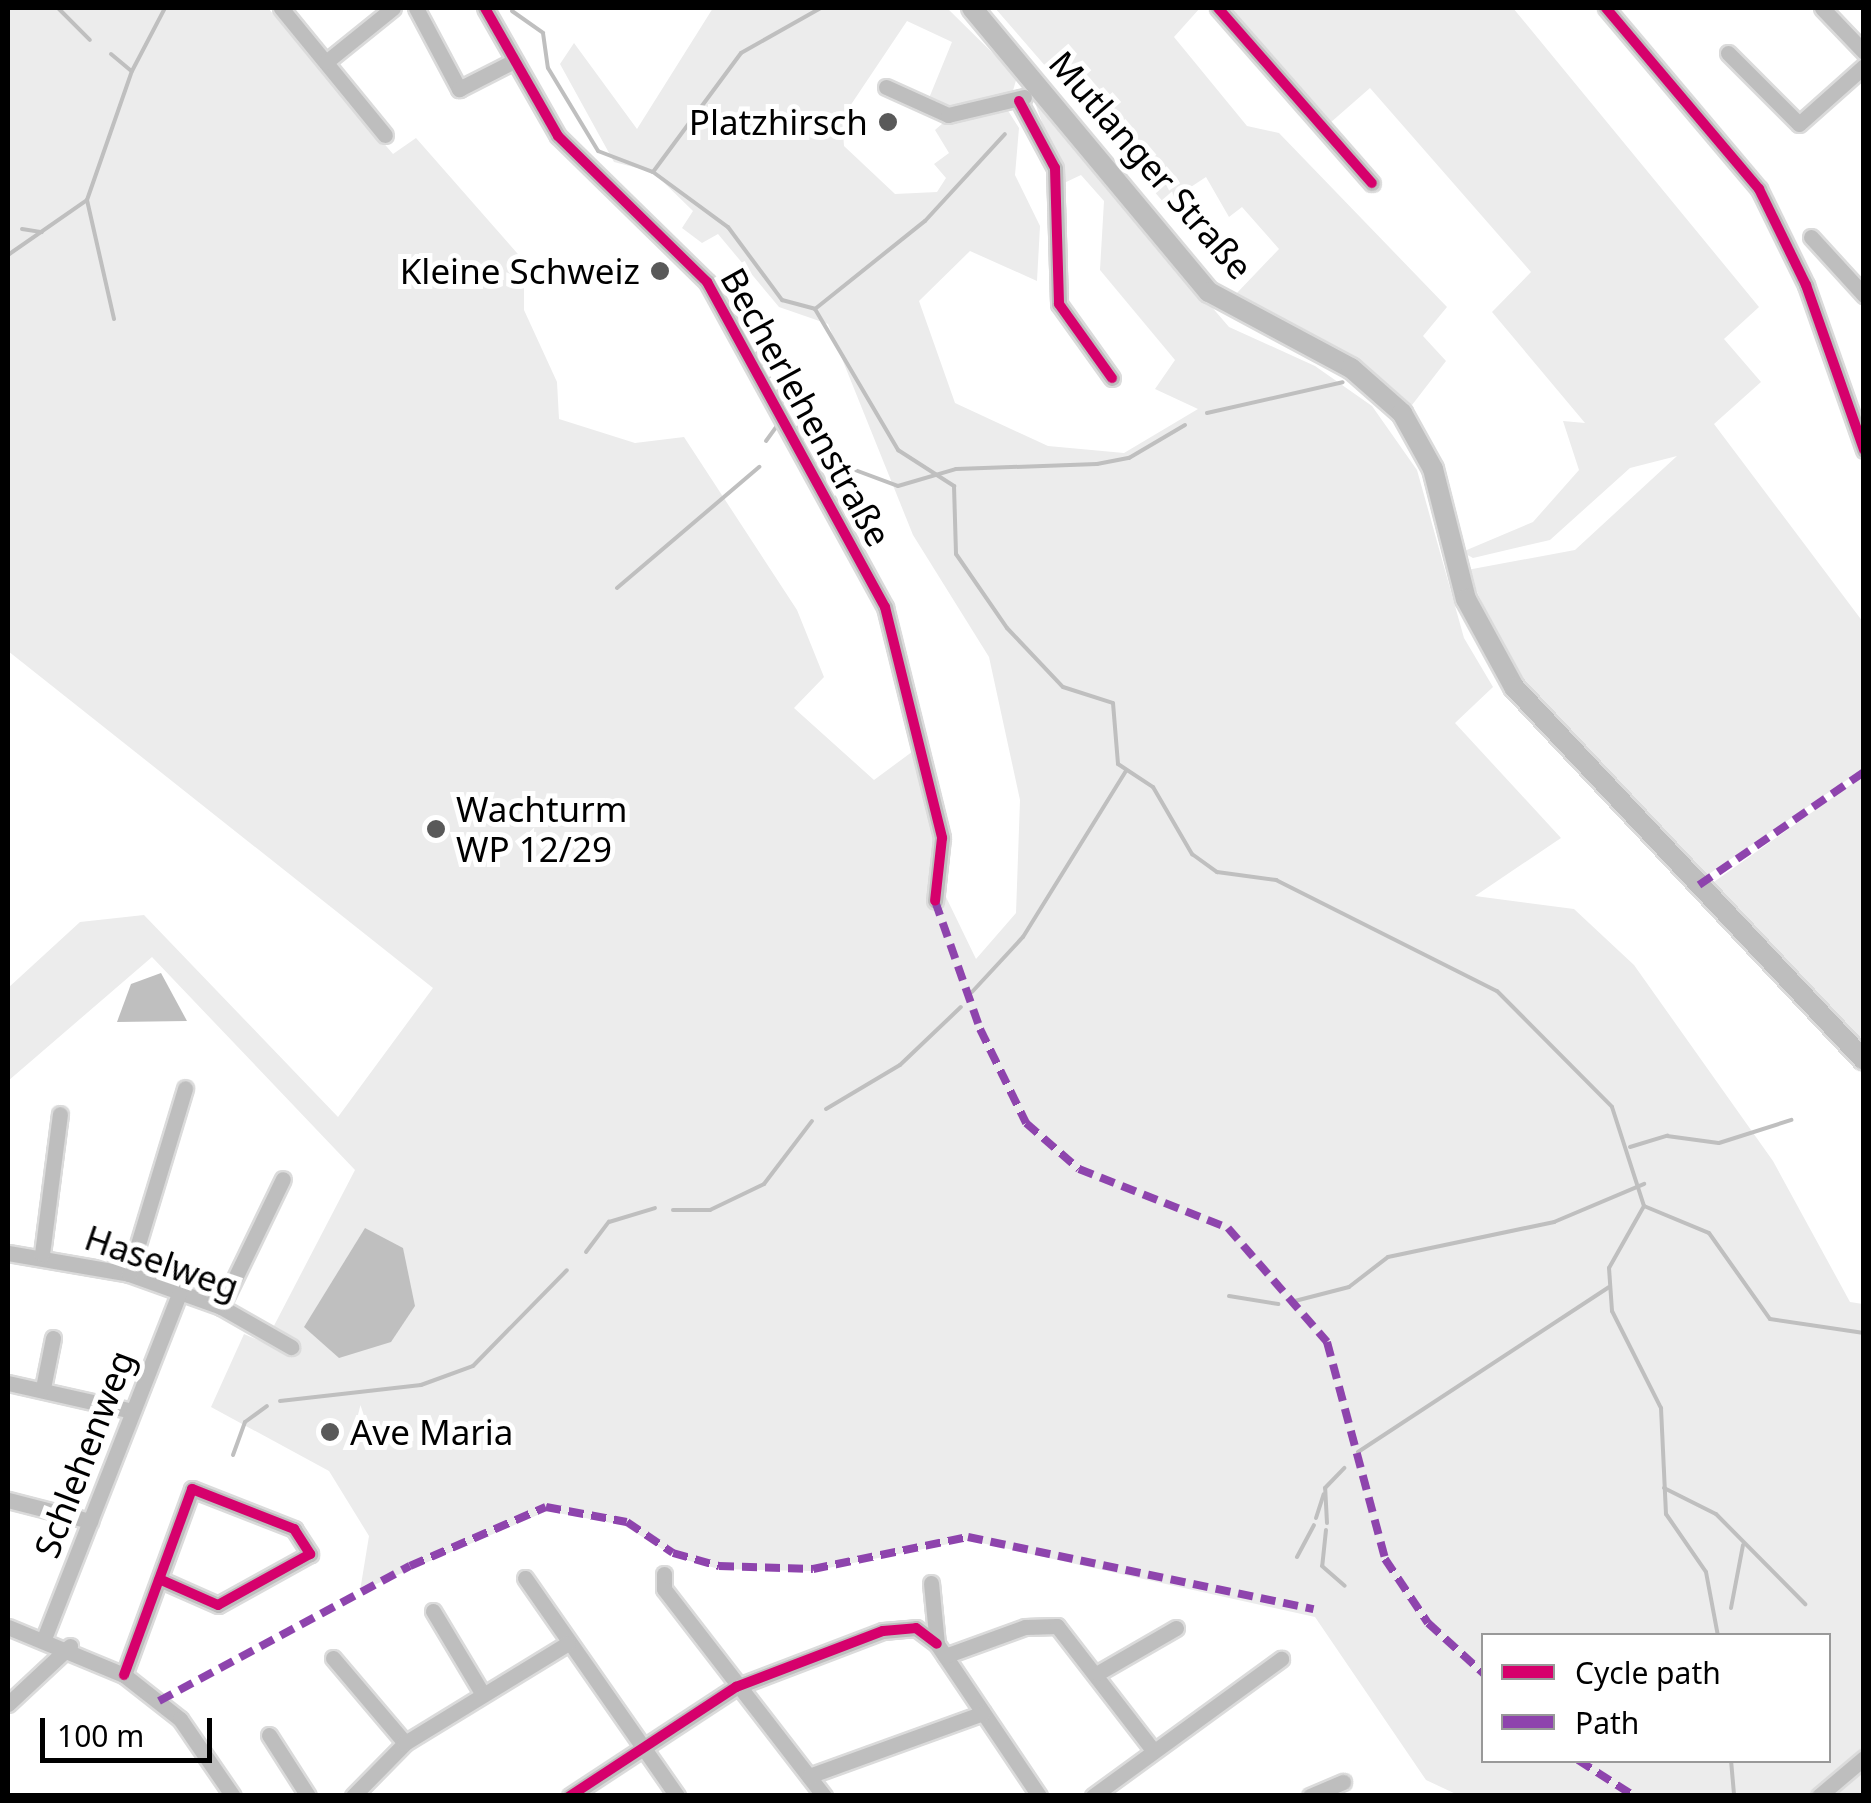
<!DOCTYPE html>
<html>
<head>
<meta charset="utf-8">
<style>
  body { margin:0 }
  #map { position:relative; width:1871px; height:1803px; overflow:hidden; background:#fff; font-family:"Noto Sans",sans-serif }
  div>[style] { position:absolute }
  [style*='--x'] { left:calc(var(--x)*1px); top:calc(var(--y)*1px); width:calc(var(--w)*1px); rotate:calc(var(--a)*1deg) }
  .green>* { inset:0; background:#ececec }
  .water>* { inset:0; background:#bfbfbf }
  .stream>* { height:4px; margin:-2px; padding:0 2px; transform-origin:2px; border-radius:2px; background:#bfbfbf }
  .roads { filter:drop-shadow(2px 0 #dbdbdb) drop-shadow(-2px 0 #dbdbdb) drop-shadow(0 2px #dbdbdb) drop-shadow(0 -2px #dbdbdb) }
  .minor>* { height:15px; margin:-7.5px; padding:0 7.5px; transform-origin:7.5px; border-radius:7.5px; background:#bebebe }
  .major>* { height:20px; margin:-10px; padding:0 10px; transform-origin:10px; border-radius:10px; background:#bebebe }
  .quiet>* { height:8px; margin-top:-4px; transform-origin:0; background:repeating-linear-gradient(90deg,#8e44ad 0 15px,transparent 0 23px) }
  .cycleway>* { height:10px; margin:-5px; padding:0 5px; transform-origin:5px; border-radius:5px; background:#d6006c }
  .dots>* { width:28px; height:28px; translate:-50% -50%; box-sizing:border-box; border:5px solid #fff; border-radius:50% }
  span { translate:-50% -50%; white-space:nowrap; text-align:center; line-height:1.15; -webkit-text-stroke:10px #fff; paint-order:stroke }
  .poi-label { font-size:35px; color:#000 }
  .right { translate:-100% -50%; text-align:right }
  .left { translate:0 -50%; text-align:left }
  .street-label { font-size:35px; color:#000 }
  .frame { position:absolute; inset:0; border:10px solid #000; pointer-events:none }
  .legend { position:absolute; left:1481px; top:1633px; width:350px; height:130px; box-sizing:border-box; background:#fff; border:2px solid #999; margin:0; padding:12px 18px; list-style:none; font-size:30px; color:#000 }
  .legend li { display:flex; align-items:center; gap:20px; height:50px }
  .legend b { width:50px; border:2px solid #999 }
  .scale { position:absolute; left:40px; top:1718px; width:172px; height:45px; box-sizing:border-box; border:5px solid #000; border-top:0; padding-left:12px; font-size:30px; line-height:35px; white-space:nowrap; color:#000; -webkit-text-stroke:8px #fff; paint-order:stroke }
</style>
</head>
<body>
<div id="map">
  <div class="green">
    <div style="clip-path:polygon(evenodd,8px 8px,268px 8px,393px 154px,416px 138px,524px 261px,524px 310px,557px 382px,559px 419px,635px 443px,684px 437px,797px 610px,824px 677px,794px 708px,874px 780px,924px 743px,951px 835px,946px 897px,976px 959px,1016px 913px,1020px 800px,989px 657px,913px 535px,828px 324px,779px 307px,718px 234px,702px 243px,682px 228px,693px 211px,653px 172px,614px 162px,560px 64px,574px 43px,637px 129px,713px 8px,947px 8px,1017px 77px,1012px 94px,958px 112px,927px 103px,952px 42px,907px 21px,842px 118px,844px 146px,895px 194px,937px 192px,946px 178px,934px 164px,949px 153px,935px 130px,951px 116px,1007px 109px,1019px 128px,1015px 175px,1040px 226px,1037px 281px,970px 251px,919px 301px,955px 403px,1048px 446px,1124px 453px,1198px 409px,1155px 389px,1175px 360px,1100px 270px,1104px 201px,1081px 175px,1064px 183px,1034px 100px,1229px 327px,1315px 366px,1372px 406px,1417px 470px,1464px 638px,1493px 687px,1455px 723px,1561px 838px,1475px 896px,1574px 909px,1634px 965px,1773px 1161px,1850px 1302px,1863px 1304px,1863px 1795px,1458px 1795px,1426px 1780px,1315px 1617px,968px 1540px,813px 1571px,719px 1569px,675px 1557px,623px 1525px,547px 1511px,360px 1591px,369px 1536px,329px 1471px,211px 1407px,244px 1334px,265px 1343px,355px 1170px,152px 957px,8px 1081px,8px 988px,80px 922px,144px 915px,338px 1117px,433px 988px,8px 651px,8px 8px,1484px 1636px,1828px 1636px,1828px 1760px,1484px 1760px,1484px 1636px)"></div>
    <div style="clip-path:polygon(995px 8px,1200px 8px,1174px 37px,1247px 126px,1279px 133px,1447px 307px,1423px 336px,1446px 361px,1412px 405px,1358px 359px,1235px 295px,1279px 249px,1242px 207px,1229px 217px,1206px 177px,1165px 204px)"></div>
    <div style="clip-path:polygon(1225px 8px,1513px 8px,1759px 307px,1724px 339px,1761px 382px,1714px 424px,1863px 622px,1863px 769px,1703px 878px,1518px 681px,1467px 570px,1575px 550px,1677px 456px,1630px 468px,1550px 540px,1473px 558px,1462px 552px,1533px 522px,1579px 470px,1563px 421px,1585px 423px,1492px 312px,1531px 272px,1370px 88px,1330px 123px)"></div>
    <div style="clip-path:polygon(1863px 776px,1863px 1048px,1711px 884px)"></div>
  </div>
  <div class="water">
    <div style="clip-path:polygon(161px 973px,187px 1021px,117px 1022px,131px 984px)"></div>
    <div style="clip-path:polygon(365px 1228px,403px 1248px,415px 1306px,391px 1342px,339px 1358px,304px 1327px)"></div>
  </div>
  <div class="stream">
    <div style="--x:58;--y:8;--w:45;--a:45"></div>
    <div style="--x:512;--y:11;--w:38;--a:35"></div>
    <div style="--x:543;--y:33;--w:35;--a:82"></div>
    <div style="--x:548;--y:68;--w:97;--a:58.9"></div>
    <div style="--x:598;--y:151;--w:59;--a:20.9"></div>
    <div style="--x:653;--y:172;--w:93;--a:36.3"></div>
    <div style="--x:728;--y:227;--w:91;--a:53.5"></div>
    <div style="--x:782;--y:300;--w:34;--a:15"></div>
    <div style="--x:815;--y:309;--w:164;--a:59.5"></div>
    <div style="--x:898;--y:450;--w:67;--a:32.7"></div>
    <div style="--x:954;--y:486;--w:68;--a:88.3"></div>
    <div style="--x:956;--y:554;--w:90;--a:55.4"></div>
    <div style="--x:1007;--y:628;--w:81;--a:46.5"></div>
    <div style="--x:1063;--y:687;--w:52;--a:17.7"></div>
    <div style="--x:1113;--y:703;--w:61;--a:85.3"></div>
    <div style="--x:1118;--y:764;--w:42;--a:33.3"></div>
    <div style="--x:1153;--y:787;--w:78;--a:59.8"></div>
    <div style="--x:1192;--y:854;--w:31;--a:36"></div>
    <div style="--x:1217;--y:872;--w:60;--a:7.7"></div>
    <div style="--x:1276;--y:880;--w:247;--a:26.7"></div>
    <div style="--x:1497;--y:991;--w:163;--a:45.2"></div>
    <div style="--x:1612;--y:1107;--w:104;--a:72.1"></div>
    <div style="--x:1644;--y:1206;--w:71;--a:119.4"></div>
    <div style="--x:1609;--y:1268;--w:43;--a:86"></div>
    <div style="--x:1612;--y:1311;--w:109;--a:63.2"></div>
    <div style="--x:1661;--y:1408;--w:106;--a:87.3"></div>
    <div style="--x:1666;--y:1514;--w:70;--a:55.4"></div>
    <div style="--x:1706;--y:1572;--w:65;--a:79.4"></div>
    <div style="--x:111;--y:54;--w:25;--a:40"></div>
    <div style="--x:653;--y:172;--w:148;--a:-53.5"></div>
    <div style="--x:741;--y:53;--w:92;--a:-29.4"></div>
    <div style="--x:87;--y:200;--w:122;--a:77.2"></div>
    <div style="--x:22;--y:229;--w:20;--a:9"></div>
    <div style="--x:8;--y:255;--w:96;--a:-34.8"></div>
    <div style="--x:87;--y:200;--w:137;--a:-70.8"></div>
    <div style="--x:132;--y:71;--w:71;--a:-62.4"></div>
    <div style="--x:815;--y:309;--w:141;--a:-38.7"></div>
    <div style="--x:925;--y:221;--w:118;--a:-47.4"></div>
    <div style="--x:1207;--y:413;--w:139;--a:-12.8"></div>
    <div style="--x:766;--y:441;--w:19;--a:-54"></div>
    <div style="--x:847;--y:467;--w:54;--a:20.4"></div>
    <div style="--x:898;--y:486;--w:60;--a:-16.3"></div>
    <div style="--x:956;--y:469;--w:141;--a:-2"></div>
    <div style="--x:1097;--y:464;--w:33;--a:-11"></div>
    <div style="--x:1129;--y:458;--w:65;--a:-30.5"></div>
    <div style="--x:617;--y:588;--w:187;--a:-40.4"></div>
    <div style="--x:972;--y:992;--w:75;--a:-47.2"></div>
    <div style="--x:1023;--y:937;--w:195;--a:-58.2"></div>
    <div style="--x:826;--y:1109;--w:86;--a:-30.7"></div>
    <div style="--x:900;--y:1065;--w:84;--a:-43.6"></div>
    <div style="--x:1630;--y:1147;--w:39;--a:-17"></div>
    <div style="--x:1667;--y:1136;--w:52;--a:7.7"></div>
    <div style="--x:1719;--y:1143;--w:76;--a:-17.7"></div>
    <div style="--x:1644;--y:1206;--w:70;--a:22.6"></div>
    <div style="--x:1709;--y:1233;--w:105;--a:54.7"></div>
    <div style="--x:1770;--y:1319;--w:95;--a:8.5"></div>
    <div style="--x:673;--y:1210;--w:37;--a:0"></div>
    <div style="--x:710;--y:1210;--w:60;--a:-25.7"></div>
    <div style="--x:764;--y:1184;--w:79;--a:-52.7"></div>
    <div style="--x:586;--y:1252;--w:38;--a:-53"></div>
    <div style="--x:609;--y:1222;--w:48;--a:-16.9"></div>
    <div style="--x:1229;--y:1296;--w:50;--a:9.3"></div>
    <div style="--x:1291;--y:1302;--w:60;--a:-14.5"></div>
    <div style="--x:1349;--y:1287;--w:49;--a:-37.6"></div>
    <div style="--x:1388;--y:1257;--w:170;--a:-11.9"></div>
    <div style="--x:1554;--y:1222;--w:98;--a:-22.9"></div>
    <div style="--x:280;--y:1401;--w:142;--a:-6.5"></div>
    <div style="--x:421;--y:1385;--w:55;--a:-20.1"></div>
    <div style="--x:473;--y:1366;--w:134;--a:-45.6"></div>
    <div style="--x:1358;--y:1452;--w:300;--a:-33.3"></div>
    <div style="--x:233;--y:1455;--w:35;--a:-70"></div>
    <div style="--x:245;--y:1422;--w:27;--a:-36"></div>
    <div style="--x:1664;--y:1488;--w:58;--a:26.6"></div>
    <div style="--x:1716;--y:1514;--w:127;--a:45.3"></div>
    <div style="--x:1316;--y:1518;--w:25;--a:-72"></div>
    <div style="--x:1327;--y:1523;--w:35;--a:-93"></div>
    <div style="--x:1325;--y:1488;--w:28;--a:-46"></div>
    <div style="--x:1326;--y:1530;--w:36;--a:96"></div>
    <div style="--x:1322;--y:1566;--w:30;--a:41"></div>
    <div style="--x:1297;--y:1557;--w:36;--a:-62"></div>
    <div style="--x:1731;--y:1608;--w:64;--a:-79.2"></div>
    <div style="--x:1731;--y:1760;--w:36;--a:85"></div>
  </div>
  <div class="roads">
    <div class="minor">
      <div style="--x:281;--y:8;--w:164;--a:50.7"></div>
      <div style="--x:416;--y:8;--w:92;--a:62"></div>
      <div style="--x:459;--y:89;--w:57;--a:-27"></div>
      <div style="--x:485;--y:8;--w:147;--a:60.3"></div>
      <div style="--x:558;--y:136;--w:209;--a:44.4"></div>
      <div style="--x:707;--y:282;--w:371;--a:61.3"></div>
      <div style="--x:885;--y:607;--w:238;--a:76.1"></div>
      <div style="--x:942;--y:838;--w:63;--a:96.3"></div>
      <div style="--x:1218;--y:8;--w:233;--a:48.7"></div>
      <div style="--x:1606;--y:8;--w:237;--a:49.8"></div>
      <div style="--x:1759;--y:189;--w:107;--a:63.9"></div>
      <div style="--x:1806;--y:285;--w:175;--a:70.6"></div>
      <div style="--x:1822;--y:8;--w:61;--a:46.3"></div>
      <div style="--x:1728;--y:53;--w:100;--a:45"></div>
      <div style="--x:1799;--y:124;--w:87;--a:-41.7"></div>
      <div style="--x:326;--y:62;--w:86;--a:-38.9"></div>
      <div style="--x:886;--y:87;--w:68;--a:24.3"></div>
      <div style="--x:948;--y:115;--w:78;--a:-13.3"></div>
      <div style="--x:1019;--y:101;--w:76;--a:61.8"></div>
      <div style="--x:1055;--y:168;--w:136;--a:88.3"></div>
      <div style="--x:1059;--y:304;--w:91;--a:54.4"></div>
      <div style="--x:1811;--y:237;--w:79;--a:47.6"></div>
      <div style="--x:8;--y:1253;--w:123;--a:9.8"></div>
      <div style="--x:129;--y:1274;--w:98;--a:19.7"></div>
      <div style="--x:221;--y:1307;--w:81;--a:29.7"></div>
      <div style="--x:42;--y:1254;--w:141;--a:-82.7"></div>
      <div style="--x:129;--y:1274;--w:194;--a:-73.2"></div>
      <div style="--x:221;--y:1307;--w:142;--a:-64.2"></div>
      <div style="--x:8;--y:1383;--w:127;--a:12.7"></div>
      <div style="--x:43;--y:1388;--w:51;--a:-78.7"></div>
      <div style="--x:8;--y:1500;--w:85;--a:14.4"></div>
      <div style="--x:664;--y:1574;--w:15;--a:90"></div>
      <div style="--x:664;--y:1589;--w:262;--a:52.3"></div>
      <div style="--x:525;--y:1578;--w:266;--a:55.1"></div>
      <div style="--x:931;--y:1583;--w:61;--a:84.4"></div>
      <div style="--x:937;--y:1644;--w:183;--a:56.1"></div>
      <div style="--x:433;--y:1611;--w:96;--a:59.1"></div>
      <div style="--x:8;--y:1627;--w:126;--a:22.5"></div>
      <div style="--x:124;--y:1675;--w:71;--a:38.2"></div>
      <div style="--x:180;--y:1719;--w:93;--a:55.5"></div>
      <div style="--x:45;--y:1636;--w:367;--a:-68.6"></div>
      <div style="--x:945;--y:1656;--w:85;--a:-19.9"></div>
      <div style="--x:1025;--y:1627;--w:32;--a:-2"></div>
      <div style="--x:1057;--y:1626;--w:157;--a:52.3"></div>
      <div style="--x:333;--y:1658;--w:111;--a:49.7"></div>
      <div style="--x:1098;--y:1673;--w:90;--a:-30"></div>
      <div style="--x:124;--y:1675;--w:198;--a:-69.9"></div>
      <div style="--x:192;--y:1489;--w:110;--a:21.4"></div>
      <div style="--x:294;--y:1529;--w:30;--a:57"></div>
      <div style="--x:310;--y:1554;--w:105;--a:151"></div>
      <div style="--x:218;--y:1605;--w:64;--a:-156.2"></div>
      <div style="--x:8;--y:1704;--w:85;--a:-43.1"></div>
      <div style="--x:269;--y:1735;--w:72;--a:57.4"></div>
      <div style="--x:809;--y:1776;--w:185;--a:-19.9"></div>
      <div style="--x:353;--y:1796;--w:74;--a:-45.5"></div>
      <div style="--x:405;--y:1743;--w:191;--a:-31.5"></div>
      <div style="--x:570;--y:1796;--w:199;--a:-33.3"></div>
      <div style="--x:736;--y:1687;--w:157;--a:-20.9"></div>
      <div style="--x:883;--y:1631;--w:33;--a:-5"></div>
      <div style="--x:916;--y:1628;--w:26;--a:37"></div>
      <div style="--x:1093;--y:1796;--w:233;--a:-36.1"></div>
      <div style="--x:1310;--y:1796;--w:36;--a:-23"></div>
      <div style="--x:1819;--y:1796;--w:59;--a:-40.2"></div>
    </div>
    <div class="major">
      <div style="--x:972;--y:8;--w:370;--a:50.2"></div>
      <div style="--x:1209;--y:292;--w:161;--a:28.2"></div>
      <div style="--x:1351;--y:368;--w:68;--a:41.4"></div>
      <div style="--x:1402;--y:413;--w:64;--a:61"></div>
      <div style="--x:1433;--y:469;--w:134;--a:75.8"></div>
      <div style="--x:1466;--y:599;--w:100;--a:61.4"></div>
      <div style="--x:1514;--y:687;--w:511;--a:46.82"></div>
    </div>
  </div>
  <div class="quiet">
    <div style="--x:1699;--y:885;--w:200;--a:-34.4"></div>
    <div style="--x:935;--y:901;--w:136;--a:70.6"></div>
    <div style="--x:980;--y:1029;--w:105;--a:63.9"></div>
    <div style="--x:1026;--y:1123;--w:70;--a:41"></div>
    <div style="--x:1079;--y:1169;--w:160;--a:21.6"></div>
    <div style="--x:1228;--y:1228;--w:151;--a:49"></div>
    <div style="--x:1327;--y:1342;--w:225;--a:75"></div>
    <div style="--x:1385;--y:1559;--w:77;--a:56.1"></div>
    <div style="--x:1428;--y:1623;--w:76;--a:42.3"></div>
    <div style="--x:159;--y:1701;--w:285;--a:-28.3"></div>
    <div style="--x:410;--y:1566;--w:148;--a:-23.5"></div>
    <div style="--x:546;--y:1507;--w:82;--a:10.5"></div>
    <div style="--x:627;--y:1522;--w:55;--a:34"></div>
    <div style="--x:673;--y:1553;--w:48;--a:15.8"></div>
    <div style="--x:719;--y:1566;--w:94;--a:1.8"></div>
    <div style="--x:813;--y:1569;--w:158;--a:-11.7"></div>
    <div style="--x:968;--y:1537;--w:353;--a:11.8"></div>
    <div style="--x:1578;--y:1760;--w:67;--a:32.7"></div>
  </div>
  <div class="cycleway">
    <div style="--x:485;--y:8;--w:147;--a:60.3"></div>
    <div style="--x:558;--y:136;--w:209;--a:44.4"></div>
    <div style="--x:707;--y:282;--w:371;--a:61.3"></div>
    <div style="--x:885;--y:607;--w:238;--a:76.1"></div>
    <div style="--x:942;--y:838;--w:63;--a:96.3"></div>
    <div style="--x:1218;--y:8;--w:233;--a:48.7"></div>
    <div style="--x:1606;--y:8;--w:237;--a:49.8"></div>
    <div style="--x:1759;--y:189;--w:107;--a:63.9"></div>
    <div style="--x:1806;--y:285;--w:175;--a:70.6"></div>
    <div style="--x:1019;--y:101;--w:76;--a:61.8"></div>
    <div style="--x:1055;--y:168;--w:136;--a:88.3"></div>
    <div style="--x:1059;--y:304;--w:91;--a:54.4"></div>
    <div style="--x:124;--y:1675;--w:198;--a:-69.9"></div>
    <div style="--x:192;--y:1489;--w:110;--a:21.4"></div>
    <div style="--x:294;--y:1529;--w:30;--a:57"></div>
    <div style="--x:310;--y:1554;--w:105;--a:151"></div>
    <div style="--x:218;--y:1605;--w:64;--a:-156.2"></div>
    <div style="--x:570;--y:1796;--w:199;--a:-33.3"></div>
    <div style="--x:736;--y:1687;--w:157;--a:-20.9"></div>
    <div style="--x:883;--y:1631;--w:33;--a:-5"></div>
    <div style="--x:916;--y:1628;--w:26;--a:37"></div>
  </div>
  <div class="dots">
    <div style="left:888px;top:122px;background:#595959"></div>
    <div style="left:660px;top:271px;background:#595959"></div>
    <div style="left:436px;top:829px;background:#595959"></div>
    <div style="left:330px;top:1432px;background:#595959"></div>
  </div>
  <div class="poi-label">
    <span class="right" style="left:868px;top:122px">Platzhirsch</span>
    <span class="right" style="left:640px;top:271px">Kleine Schweiz</span>
    <span class="left" style="left:456px;top:829px">Wachturm<br>WP 12/29</span>
    <span class="left" style="left:350px;top:1432px">Ave Maria</span>
  </div>
  <div class="street-label">
    <span style="left:1151px;top:165px;rotate:49deg">Mutlanger Straße</span>
    <span style="left:806px;top:407px;rotate:61deg">Becherlehenstraße</span>
    <span style="left:162px;top:1262px;rotate:19deg">Haselweg</span>
    <span style="left:84px;top:1454px;rotate:-69deg">Schlehenweg</span>
  </div>
  <div class="frame"></div>
  <ul class="legend">
  <li><b style="height:12px;background:#d6006c"></b>Cycle path</li>
  <li><b style="height:12px;background:#8e44ad"></b>Path</li>
  </ul>
  <div class="scale">100 m</div>
</div>
</body>
</html>
